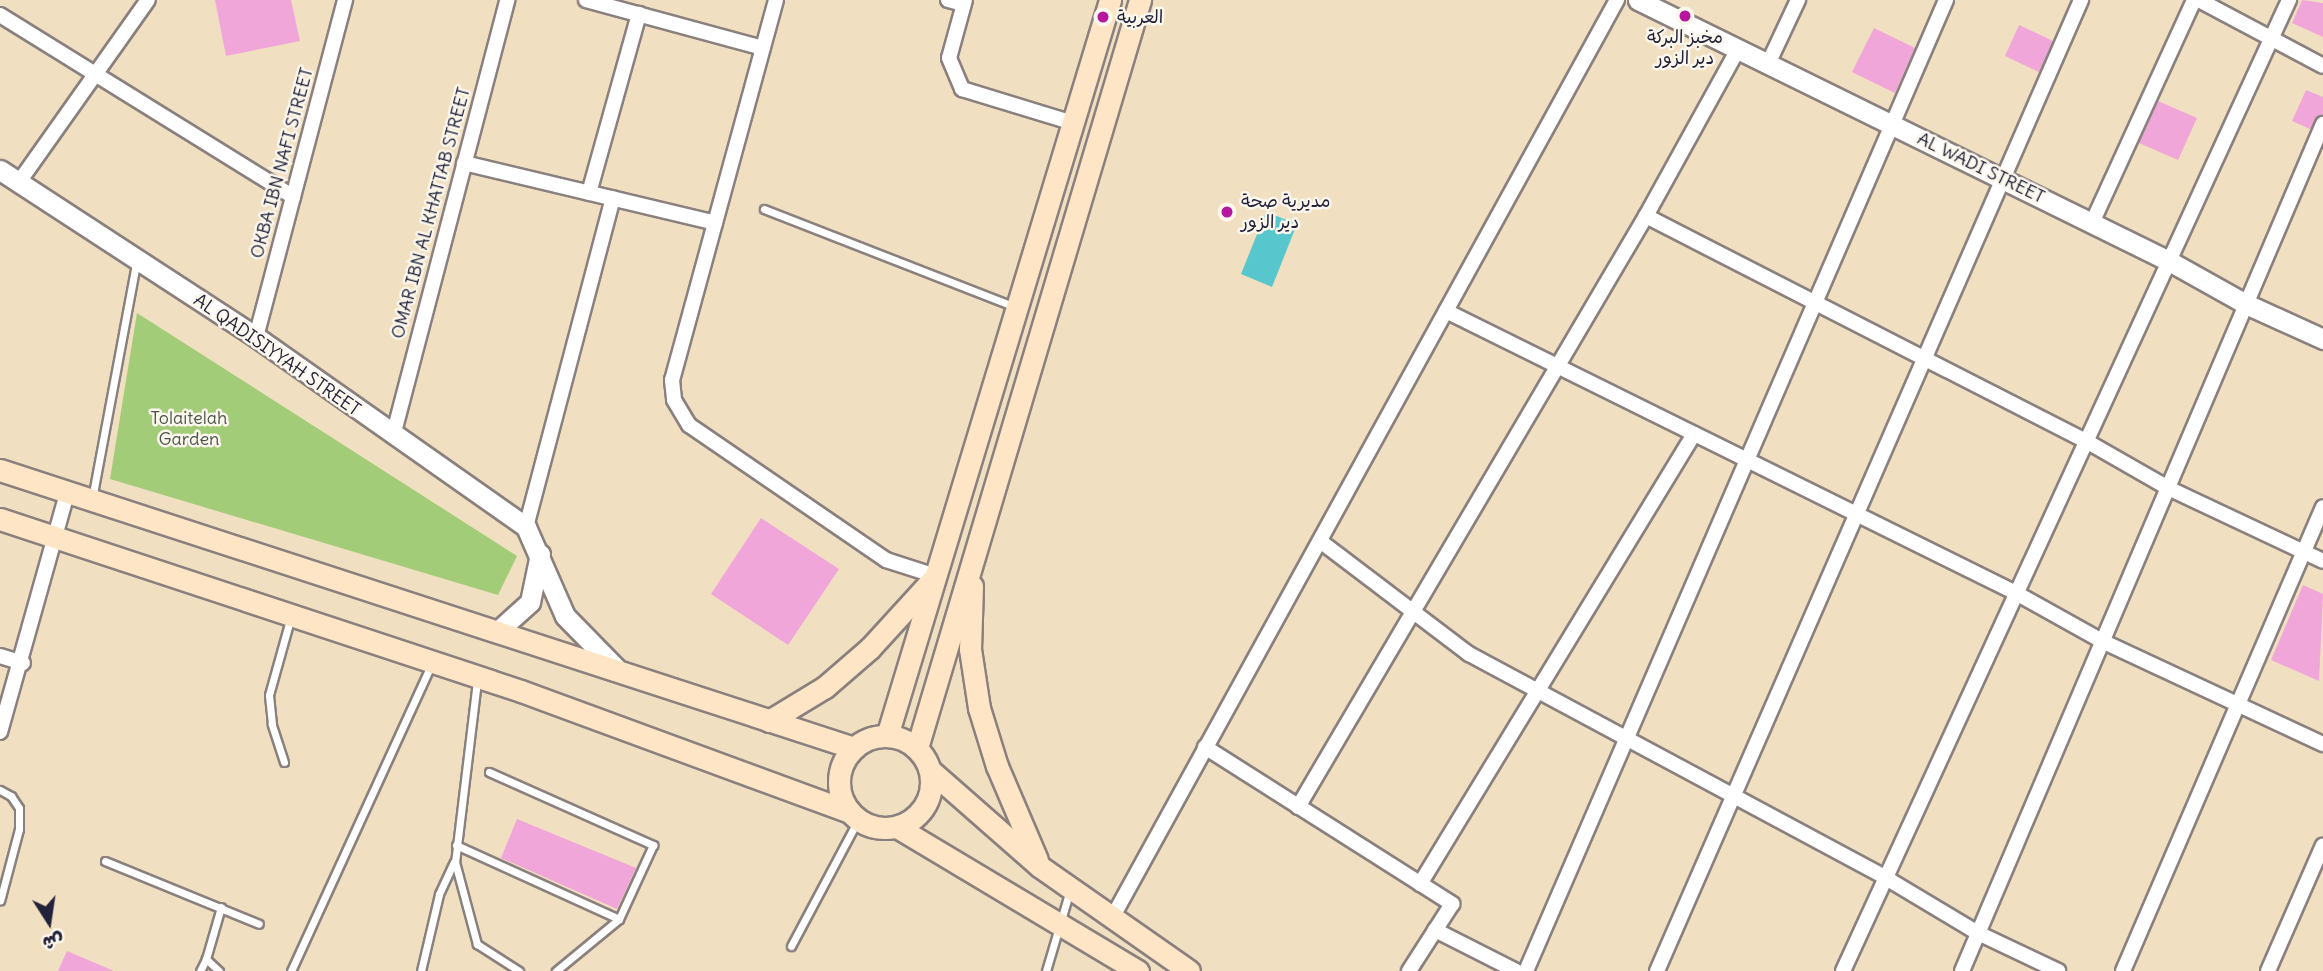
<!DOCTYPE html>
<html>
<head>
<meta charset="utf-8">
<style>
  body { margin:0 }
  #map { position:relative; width:2323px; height:971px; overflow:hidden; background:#f1dfc1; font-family:Delius,"Playpen Sans Arabic",sans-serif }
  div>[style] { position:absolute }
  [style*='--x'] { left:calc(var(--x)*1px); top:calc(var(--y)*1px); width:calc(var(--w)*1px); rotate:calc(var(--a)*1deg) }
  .green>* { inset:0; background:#a3cc78 }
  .water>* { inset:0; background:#58c6cd }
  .building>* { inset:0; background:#f1a6d9 }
  .roads { filter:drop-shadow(2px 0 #8a807e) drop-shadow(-2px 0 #8a807e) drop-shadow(0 2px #8a807e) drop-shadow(0 -2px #8a807e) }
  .service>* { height:7px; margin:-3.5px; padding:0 3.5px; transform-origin:3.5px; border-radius:3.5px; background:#fff }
  .minor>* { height:14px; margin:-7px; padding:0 7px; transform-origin:7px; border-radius:7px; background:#fff }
  .tertiary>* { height:19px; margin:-9.5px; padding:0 9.5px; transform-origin:9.5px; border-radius:9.5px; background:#fff }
  .secondary>* { height:21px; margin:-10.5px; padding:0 10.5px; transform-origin:10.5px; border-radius:10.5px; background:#fde5c5 }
  .secondary>.ring { margin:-10.5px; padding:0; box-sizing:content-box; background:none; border:21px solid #fde5c5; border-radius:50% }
  .dots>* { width:19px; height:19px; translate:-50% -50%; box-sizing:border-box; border:4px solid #fbf7ec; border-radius:50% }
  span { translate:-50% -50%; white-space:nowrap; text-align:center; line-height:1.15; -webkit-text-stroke:5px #fbf7ec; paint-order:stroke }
  .poi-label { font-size:18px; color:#22223b }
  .left { translate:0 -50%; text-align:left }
  .street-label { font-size:18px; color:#22223b }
  .park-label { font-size:18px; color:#49554d }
  .north { position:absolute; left:14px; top:887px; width:70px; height:70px; -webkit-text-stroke:5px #fbf7ec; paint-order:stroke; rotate:168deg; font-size:19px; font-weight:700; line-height:28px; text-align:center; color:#22223b }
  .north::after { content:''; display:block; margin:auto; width:24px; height:32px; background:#22223b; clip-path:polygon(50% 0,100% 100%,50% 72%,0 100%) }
</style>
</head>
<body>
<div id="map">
  <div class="green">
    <div style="clip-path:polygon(137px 313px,517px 556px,498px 595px,110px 479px)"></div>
  </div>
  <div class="water">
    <div style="clip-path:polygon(1266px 212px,1297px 224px,1272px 287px,1241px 274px)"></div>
  </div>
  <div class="building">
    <div style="clip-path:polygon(215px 0,291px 0,300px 41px,226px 56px)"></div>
    <div style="clip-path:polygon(2302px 0,2323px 3px,2323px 37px,2292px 23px)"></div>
    <div style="clip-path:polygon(2019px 25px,2053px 41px,2039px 72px,2005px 56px)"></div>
    <div style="clip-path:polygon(1874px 28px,1915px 48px,1895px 93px,1852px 72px)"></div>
    <div style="clip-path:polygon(2306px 90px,2323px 97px,2323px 115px,2310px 129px,2292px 121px)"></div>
    <div style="clip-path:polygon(2158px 101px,2197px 118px,2178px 160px,2139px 143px)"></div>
    <div style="clip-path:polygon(761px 518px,839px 569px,788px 645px,711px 594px)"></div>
    <div style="clip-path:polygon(2303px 585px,2323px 594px,2319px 681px,2271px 660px)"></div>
    <div style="clip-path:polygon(517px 819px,636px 868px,617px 909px,501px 858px)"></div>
    <div style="clip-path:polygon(67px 951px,114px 971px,58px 971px)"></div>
  </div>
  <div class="roads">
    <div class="service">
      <div style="--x:764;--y:209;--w:267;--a:21.3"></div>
      <div style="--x:92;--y:499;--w:240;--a:-79.4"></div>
      <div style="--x:477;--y:681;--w:182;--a:96.9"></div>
      <div style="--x:455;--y:862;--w:85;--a:75"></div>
      <div style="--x:477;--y:944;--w:50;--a:32.7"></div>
      <div style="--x:284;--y:762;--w:40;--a:-108"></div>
      <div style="--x:272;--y:724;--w:29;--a:-96"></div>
      <div style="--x:269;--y:695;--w:82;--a:-74.4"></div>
      <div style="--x:489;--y:772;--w:180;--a:24"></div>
      <div style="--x:653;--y:845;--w:81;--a:114.7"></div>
      <div style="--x:0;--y:790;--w:13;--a:29"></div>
      <div style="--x:11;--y:796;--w:14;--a:56"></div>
      <div style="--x:19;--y:808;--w:21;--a:90"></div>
      <div style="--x:19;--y:829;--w:74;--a:104.8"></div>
      <div style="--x:456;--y:845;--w:179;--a:24.4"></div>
      <div style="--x:619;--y:919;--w:82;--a:140.5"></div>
      <div style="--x:105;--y:861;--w:166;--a:22.2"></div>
      <div style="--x:791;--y:946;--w:143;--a:-62"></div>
      <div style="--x:200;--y:971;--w:13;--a:-63"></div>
      <div style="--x:219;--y:971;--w:18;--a:-137"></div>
      <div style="--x:206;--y:959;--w:54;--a:-73.9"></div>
      <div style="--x:291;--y:971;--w:339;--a:-65.4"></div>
      <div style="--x:421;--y:971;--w:79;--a:-76.8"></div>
      <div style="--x:439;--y:894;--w:35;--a:-65"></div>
      <div style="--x:1046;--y:971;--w:84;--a:-73.5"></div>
    </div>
    <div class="minor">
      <div style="--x:586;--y:0;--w:183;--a:15.2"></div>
      <div style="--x:776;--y:0;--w:394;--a:105.3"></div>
      <div style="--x:672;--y:380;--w:20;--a:84"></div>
      <div style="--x:674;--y:400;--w:29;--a:59"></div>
      <div style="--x:689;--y:425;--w:239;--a:34.4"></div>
      <div style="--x:886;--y:560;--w:52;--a:17.7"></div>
      <div style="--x:948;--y:0;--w:16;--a:14"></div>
      <div style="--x:965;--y:0;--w:60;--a:105.4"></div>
      <div style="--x:949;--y:58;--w:34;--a:67"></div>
      <div style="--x:962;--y:89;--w:116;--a:17"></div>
      <div style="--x:2199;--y:0;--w:140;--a:28"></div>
      <div style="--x:0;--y:15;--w:345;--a:31.8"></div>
      <div style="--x:1768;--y:64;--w:71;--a:-64.9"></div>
      <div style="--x:464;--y:163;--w:258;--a:13.4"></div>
      <div style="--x:19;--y:182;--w:223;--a:-54.7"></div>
      <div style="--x:589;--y:193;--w:186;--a:-74.4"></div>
      <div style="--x:1646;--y:216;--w:494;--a:27.1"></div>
      <div style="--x:2086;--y:441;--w:95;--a:29.8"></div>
      <div style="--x:2168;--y:488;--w:171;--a:25.2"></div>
      <div style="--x:2092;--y:223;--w:245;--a:-65.4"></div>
      <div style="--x:1446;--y:311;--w:636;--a:26.32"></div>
      <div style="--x:2016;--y:593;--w:98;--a:29.2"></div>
      <div style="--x:2102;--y:641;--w:244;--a:25"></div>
      <div style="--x:256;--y:337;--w:349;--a:-75.2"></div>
      <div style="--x:393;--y:436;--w:451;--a:-75.3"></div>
      <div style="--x:526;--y:527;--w:340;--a:-75.2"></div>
      <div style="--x:1320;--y:541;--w:187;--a:37.2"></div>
      <div style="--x:1469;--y:654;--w:473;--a:28.2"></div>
      <div style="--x:1886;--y:878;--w:107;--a:30.9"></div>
      <div style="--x:1978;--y:933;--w:89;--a:25.4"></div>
      <div style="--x:0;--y:656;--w:24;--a:17"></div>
      <div style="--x:0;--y:732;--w:247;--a:-74.3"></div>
      <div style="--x:1205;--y:747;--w:293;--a:32.4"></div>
      <div style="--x:1452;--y:904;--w:80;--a:122.7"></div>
      <div style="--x:1298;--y:807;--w:686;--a:-59.51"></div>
      <div style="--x:1646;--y:216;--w:191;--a:-61.1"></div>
      <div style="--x:1420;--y:884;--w:527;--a:-58.66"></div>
      <div style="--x:1111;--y:920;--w:1050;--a:-61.19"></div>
      <div style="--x:1435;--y:930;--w:91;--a:26.8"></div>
      <div style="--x:1526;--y:971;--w:1058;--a:-66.61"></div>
      <div style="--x:1657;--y:971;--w:1060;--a:-66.41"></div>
      <div style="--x:1843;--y:971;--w:1069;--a:-65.33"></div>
      <div style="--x:1962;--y:971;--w:921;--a:-66.92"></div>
      <div style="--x:2123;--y:971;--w:505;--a:-66.68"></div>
      <div style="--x:2268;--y:971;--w:137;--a:-66.4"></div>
    </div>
    <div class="tertiary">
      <div style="--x:1638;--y:0;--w:592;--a:26.18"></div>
      <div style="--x:2169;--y:261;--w:88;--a:29.2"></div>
      <div style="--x:2246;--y:304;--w:85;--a:24.4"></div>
      <div style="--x:0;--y:170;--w:306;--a:33.1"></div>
      <div style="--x:256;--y:337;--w:330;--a:35.1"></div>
      <div style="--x:526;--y:527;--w:97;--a:66.3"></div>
      <div style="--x:565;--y:616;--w:73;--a:45.6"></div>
      <div style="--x:499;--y:630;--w:42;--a:-42.1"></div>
      <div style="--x:530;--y:602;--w:49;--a:-78.2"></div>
    </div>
    <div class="secondary">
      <div style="--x:0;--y:470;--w:898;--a:18.03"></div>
      <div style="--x:0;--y:519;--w:549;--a:18.27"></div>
      <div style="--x:521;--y:691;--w:348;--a:20.2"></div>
      <div style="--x:972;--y:586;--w:63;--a:91.8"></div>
      <div style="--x:970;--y:649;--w:60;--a:81.3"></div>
      <div style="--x:979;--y:708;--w:61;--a:72.8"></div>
      <div style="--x:997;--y:766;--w:102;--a:66.9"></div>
      <div style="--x:769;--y:721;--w:66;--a:-31.3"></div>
      <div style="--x:825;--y:687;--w:60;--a:-40.9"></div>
      <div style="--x:870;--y:648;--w:92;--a:-47.6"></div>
      <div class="ring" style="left:839px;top:736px;width:71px;height:71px"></div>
      <div style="--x:887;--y:736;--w:769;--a:-73.14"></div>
      <div style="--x:917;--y:748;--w:781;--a:-73.4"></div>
      <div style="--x:931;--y:771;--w:144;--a:41.3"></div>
      <div style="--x:1039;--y:866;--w:183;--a:35"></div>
      <div style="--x:897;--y:827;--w:281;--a:30.9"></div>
    </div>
  </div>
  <div class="dots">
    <div style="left:1685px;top:16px;background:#b5179e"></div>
    <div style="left:1103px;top:17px;background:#b5179e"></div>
    <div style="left:1227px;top:212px;background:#b5179e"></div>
  </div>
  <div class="poi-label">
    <span class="left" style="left:1117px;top:17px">العربية</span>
    <span style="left:1685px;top:48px">مخبز البركة<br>دير الزور</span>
    <span class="left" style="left:1241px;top:212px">مديرية صحة<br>دير الزور</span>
  </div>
  <div class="street-label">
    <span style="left:282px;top:163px;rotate:-75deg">OKBA IBN NAFI STREET</span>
    <span style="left:1981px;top:168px;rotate:26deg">AL WADI STREET</span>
    <span style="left:431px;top:213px;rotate:-75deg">OMAR IBN AL KHATTAB STREET</span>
    <span style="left:277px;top:355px;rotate:35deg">AL QADISIYYAH STREET</span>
  </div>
  <div class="park-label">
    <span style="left:189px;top:429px">Tolaitelah<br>Garden</span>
  </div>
  <div class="north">ش</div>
</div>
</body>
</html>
